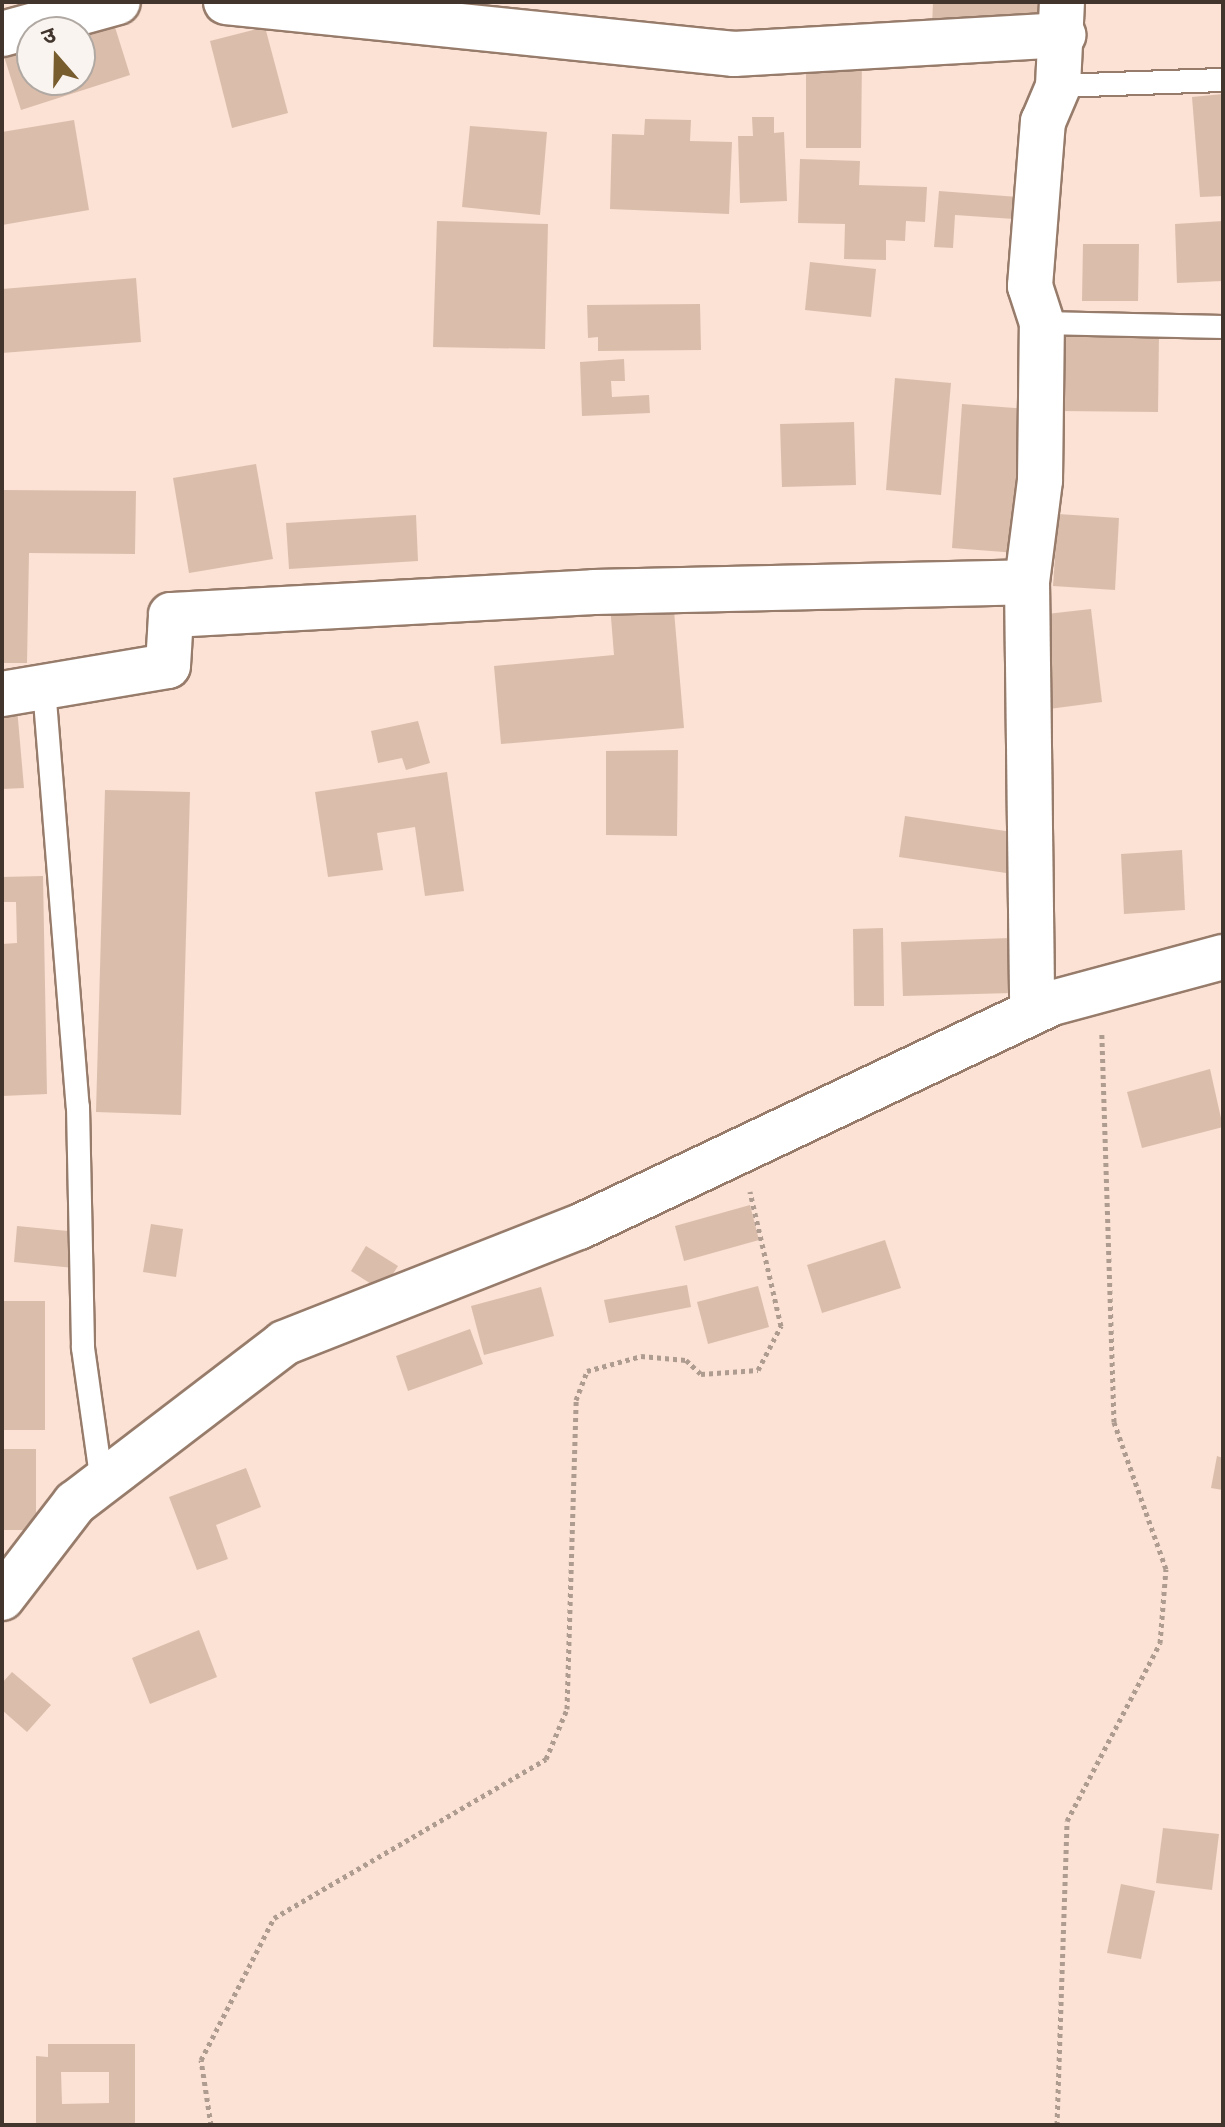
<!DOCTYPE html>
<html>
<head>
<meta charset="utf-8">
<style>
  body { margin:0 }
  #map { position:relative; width:1225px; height:2127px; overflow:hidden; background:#fbe2d4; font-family:Commissioner,"Noto Sans Devanagari",sans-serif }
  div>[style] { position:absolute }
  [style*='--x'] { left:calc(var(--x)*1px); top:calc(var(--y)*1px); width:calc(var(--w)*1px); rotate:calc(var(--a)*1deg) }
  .building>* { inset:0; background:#dbbdab }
  .path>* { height:5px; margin-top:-2.5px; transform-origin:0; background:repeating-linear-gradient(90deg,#af9c91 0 4px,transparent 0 8px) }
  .roads { filter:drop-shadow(2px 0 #977c6b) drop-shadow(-2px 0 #977c6b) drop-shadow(0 2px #977c6b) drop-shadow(0 -2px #977c6b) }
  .service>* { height:22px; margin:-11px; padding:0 11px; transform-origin:11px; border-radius:11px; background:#fff }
  .minor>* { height:44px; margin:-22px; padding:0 22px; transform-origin:22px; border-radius:22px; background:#fff }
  span { translate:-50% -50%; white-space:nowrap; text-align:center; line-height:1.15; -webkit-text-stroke:6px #faf4f0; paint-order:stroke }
  .frame { position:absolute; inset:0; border:4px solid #41352e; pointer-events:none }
  .north { position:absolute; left:16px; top:16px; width:80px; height:80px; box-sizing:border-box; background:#faf4f0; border:2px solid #b0a8a2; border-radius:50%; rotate:340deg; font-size:22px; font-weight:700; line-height:32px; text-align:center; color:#41352e }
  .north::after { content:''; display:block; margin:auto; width:28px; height:36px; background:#785d2f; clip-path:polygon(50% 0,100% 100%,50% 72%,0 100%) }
</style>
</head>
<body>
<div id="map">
  <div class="building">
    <div style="clip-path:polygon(933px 2px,1044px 2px,1044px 29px,932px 27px)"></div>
    <div style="clip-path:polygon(109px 8px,130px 75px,21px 110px,2px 50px,32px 33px,32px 80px,80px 80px,80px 32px)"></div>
    <div style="clip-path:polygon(265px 27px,288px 113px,232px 128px,210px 41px)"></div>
    <div style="clip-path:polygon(806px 56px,862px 56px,861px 148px,806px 148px)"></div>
    <div style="clip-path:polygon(1223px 94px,1223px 196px,1200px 197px,1192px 97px)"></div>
    <div style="clip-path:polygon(752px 117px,774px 117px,774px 133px,784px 132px,787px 201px,740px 203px,738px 136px,753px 136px)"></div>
    <div style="clip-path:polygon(645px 119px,691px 120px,690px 141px,732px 142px,729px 214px,610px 209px,612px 134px,644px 135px)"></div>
    <div style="clip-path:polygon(74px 120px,89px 210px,2px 225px,2px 132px)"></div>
    <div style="clip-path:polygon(470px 126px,547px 132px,540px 215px,462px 207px)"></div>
    <div style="clip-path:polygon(800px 159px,860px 161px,859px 185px,927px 187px,925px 222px,906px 221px,905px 241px,886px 240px,886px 260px,844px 259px,845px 224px,798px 223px)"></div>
    <div style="clip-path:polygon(939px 191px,1031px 198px,1029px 220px,955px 215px,953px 248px,934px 247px)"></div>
    <div style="clip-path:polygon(437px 221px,548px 224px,545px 349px,433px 347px)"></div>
    <div style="clip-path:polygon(1223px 221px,1223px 281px,1177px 283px,1175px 224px)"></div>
    <div style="clip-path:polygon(1083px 244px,1139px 244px,1138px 301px,1082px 301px)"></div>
    <div style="clip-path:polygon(810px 262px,876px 269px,871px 317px,805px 310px)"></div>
    <div style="clip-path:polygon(136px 278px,141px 342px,2px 353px,2px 289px)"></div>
    <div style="clip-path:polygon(700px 304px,701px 350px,598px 351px,598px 337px,588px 338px,587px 305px)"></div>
    <div style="clip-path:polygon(1061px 334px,1159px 335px,1158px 412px,1060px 411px)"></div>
    <div style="clip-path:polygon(624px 359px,625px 381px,611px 381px,612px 397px,649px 395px,650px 413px,582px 416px,580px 362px)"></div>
    <div style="clip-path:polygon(895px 378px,951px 383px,941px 495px,886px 490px)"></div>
    <div style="clip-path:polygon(962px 404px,1027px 409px,1017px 553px,952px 548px)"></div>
    <div style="clip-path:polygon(854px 422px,856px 485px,782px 487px,780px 424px)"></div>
    <div style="clip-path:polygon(256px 464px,273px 559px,189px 573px,173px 478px)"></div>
    <div style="clip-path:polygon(2px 490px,136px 491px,135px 554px,29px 553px,27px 663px,2px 663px)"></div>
    <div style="clip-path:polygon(1058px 514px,1119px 518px,1115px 590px,1053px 586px)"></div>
    <div style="clip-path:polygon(416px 515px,418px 561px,289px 569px,286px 523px)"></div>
    <div style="clip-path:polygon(673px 599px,684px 728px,501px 744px,494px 666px,614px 655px,610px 605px)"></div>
    <div style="clip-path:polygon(1091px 609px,1102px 702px,1049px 709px,1038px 615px)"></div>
    <div style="clip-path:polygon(17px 708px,24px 788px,2px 789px,2px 709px)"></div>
    <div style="clip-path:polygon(418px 721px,430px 763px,406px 770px,402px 758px,378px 763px,371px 731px)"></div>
    <div style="clip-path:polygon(678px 750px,677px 836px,606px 835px,606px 751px)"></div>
    <div style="clip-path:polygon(447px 772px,464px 891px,425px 896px,415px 827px,377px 833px,383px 870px,328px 877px,315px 792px)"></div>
    <div style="clip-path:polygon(105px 790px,190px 792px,181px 1115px,96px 1112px)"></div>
    <div style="clip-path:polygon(905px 816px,1012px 832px,1006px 873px,899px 857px)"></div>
    <div style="clip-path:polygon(1182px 850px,1185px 910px,1124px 914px,1121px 854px)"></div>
    <div style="clip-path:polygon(43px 876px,47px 1094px,2px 1096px,2px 944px,17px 943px,16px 902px,2px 902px,2px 877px)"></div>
    <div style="clip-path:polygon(883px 928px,884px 1006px,854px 1006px,853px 929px)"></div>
    <div style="clip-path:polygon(1010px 938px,1012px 993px,903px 996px,901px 942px)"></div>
    <div style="clip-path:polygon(1210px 1069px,1223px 1127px,1142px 1148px,1127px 1092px)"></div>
    <div style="clip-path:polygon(750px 1205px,759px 1240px,684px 1261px,675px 1226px)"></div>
    <div style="clip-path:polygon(151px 1224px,183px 1229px,176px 1277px,143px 1272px)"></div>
    <div style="clip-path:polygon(17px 1226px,78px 1232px,74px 1268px,14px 1262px)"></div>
    <div style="clip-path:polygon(885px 1240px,901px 1288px,822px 1313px,807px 1265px)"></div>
    <div style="clip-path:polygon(366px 1246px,398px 1266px,382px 1291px,351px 1271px)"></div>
    <div style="clip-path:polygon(687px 1285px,691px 1307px,609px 1323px,604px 1300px)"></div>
    <div style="clip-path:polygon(758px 1286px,769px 1327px,708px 1344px,697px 1302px)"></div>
    <div style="clip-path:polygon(541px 1287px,554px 1336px,484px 1355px,471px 1306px)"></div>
    <div style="clip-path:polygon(2px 1301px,45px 1301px,45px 1430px,2px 1430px)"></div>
    <div style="clip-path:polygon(470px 1329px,483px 1364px,408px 1391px,396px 1356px)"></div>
    <div style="clip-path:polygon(2px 1449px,36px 1449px,36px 1530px,2px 1530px)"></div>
    <div style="clip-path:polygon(1217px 1456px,1223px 1458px,1223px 1490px,1211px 1488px)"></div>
    <div style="clip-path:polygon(246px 1468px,261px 1507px,216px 1525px,228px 1559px,197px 1570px,169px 1497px)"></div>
    <div style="clip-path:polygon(199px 1630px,217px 1677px,150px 1704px,132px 1658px)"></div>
    <div style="clip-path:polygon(12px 1672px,51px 1705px,27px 1732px,2px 1710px,2px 1683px)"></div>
    <div style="clip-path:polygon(1163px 1828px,1219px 1834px,1212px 1890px,1156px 1883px)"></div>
    <div style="clip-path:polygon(1121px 1884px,1155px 1891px,1141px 1959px,1107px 1953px)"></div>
    <div style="clip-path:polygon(evenodd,48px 2044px,135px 2044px,135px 2125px,36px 2125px,36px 2056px,48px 2057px,48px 2044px,61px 2072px,109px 2072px,109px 2103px,62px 2104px,61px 2072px)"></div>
  </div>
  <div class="path">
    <div style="--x:211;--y:2125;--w:66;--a:-98.7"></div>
    <div style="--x:201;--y:2060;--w:160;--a:-62.8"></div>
    <div style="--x:274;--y:1918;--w:315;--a:-30.3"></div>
    <div style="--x:546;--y:1759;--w:54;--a:-67.2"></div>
    <div style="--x:567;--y:1709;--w:309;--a:-88.3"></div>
    <div style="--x:576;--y:1400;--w:31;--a:-69"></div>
    <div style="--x:587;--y:1371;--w:56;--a:-15.5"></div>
    <div style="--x:641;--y:1356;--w:45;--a:5.1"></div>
    <div style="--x:686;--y:1360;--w:21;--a:43"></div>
    <div style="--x:701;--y:1374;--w:57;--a:-4"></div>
    <div style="--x:758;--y:1370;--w:50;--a:-62.4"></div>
    <div style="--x:781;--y:1326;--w:138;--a:-103"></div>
    <div style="--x:1057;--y:2125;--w:304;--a:-88.1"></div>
    <div style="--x:1067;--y:1821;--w:201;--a:-62.4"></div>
    <div style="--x:1160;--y:1643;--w:74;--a:-85.4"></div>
    <div style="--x:1166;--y:1569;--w:156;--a:-109.5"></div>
    <div style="--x:1114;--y:1422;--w:391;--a:-91.8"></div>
  </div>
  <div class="roads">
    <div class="service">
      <div style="--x:1058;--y:86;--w:165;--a:-2.1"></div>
      <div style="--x:1042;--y:323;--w:181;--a:1.3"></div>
      <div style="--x:44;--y:688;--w:420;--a:85.4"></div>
      <div style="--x:78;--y:1107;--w:241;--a:88.8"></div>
      <div style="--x:83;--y:1348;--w:136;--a:82"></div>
    </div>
    <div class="minor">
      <div style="--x:226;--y:2;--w:511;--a:5.84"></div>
      <div style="--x:734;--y:54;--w:330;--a:-3.3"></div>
      <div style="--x:2;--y:34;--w:120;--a:-15.4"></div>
      <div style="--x:1027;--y:582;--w:103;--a:-82.7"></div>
      <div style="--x:1040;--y:480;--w:157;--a:-89.3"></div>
      <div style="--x:1042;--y:323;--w:39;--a:-108"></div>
      <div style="--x:1030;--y:286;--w:165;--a:-85.5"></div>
      <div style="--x:1043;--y:122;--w:39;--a:-67"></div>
      <div style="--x:1058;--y:86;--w:84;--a:-87.3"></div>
      <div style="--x:2;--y:694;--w:168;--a:-9.6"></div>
      <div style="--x:168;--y:666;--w:51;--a:-86.6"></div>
      <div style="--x:171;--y:615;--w:424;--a:-3.1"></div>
      <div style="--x:594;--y:592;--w:433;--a:-1.3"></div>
      <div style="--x:1027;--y:582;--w:430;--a:89.3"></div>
      <div style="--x:2;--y:1598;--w:120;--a:-52.5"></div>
      <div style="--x:75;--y:1503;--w:263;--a:-37.4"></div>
      <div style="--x:284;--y:1343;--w:317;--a:-21.5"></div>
      <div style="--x:579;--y:1227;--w:523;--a:-25.34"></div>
      <div style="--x:1052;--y:1003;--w:177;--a:-15.1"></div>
    </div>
  </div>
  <div class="frame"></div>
  <div class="north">उ</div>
</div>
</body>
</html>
